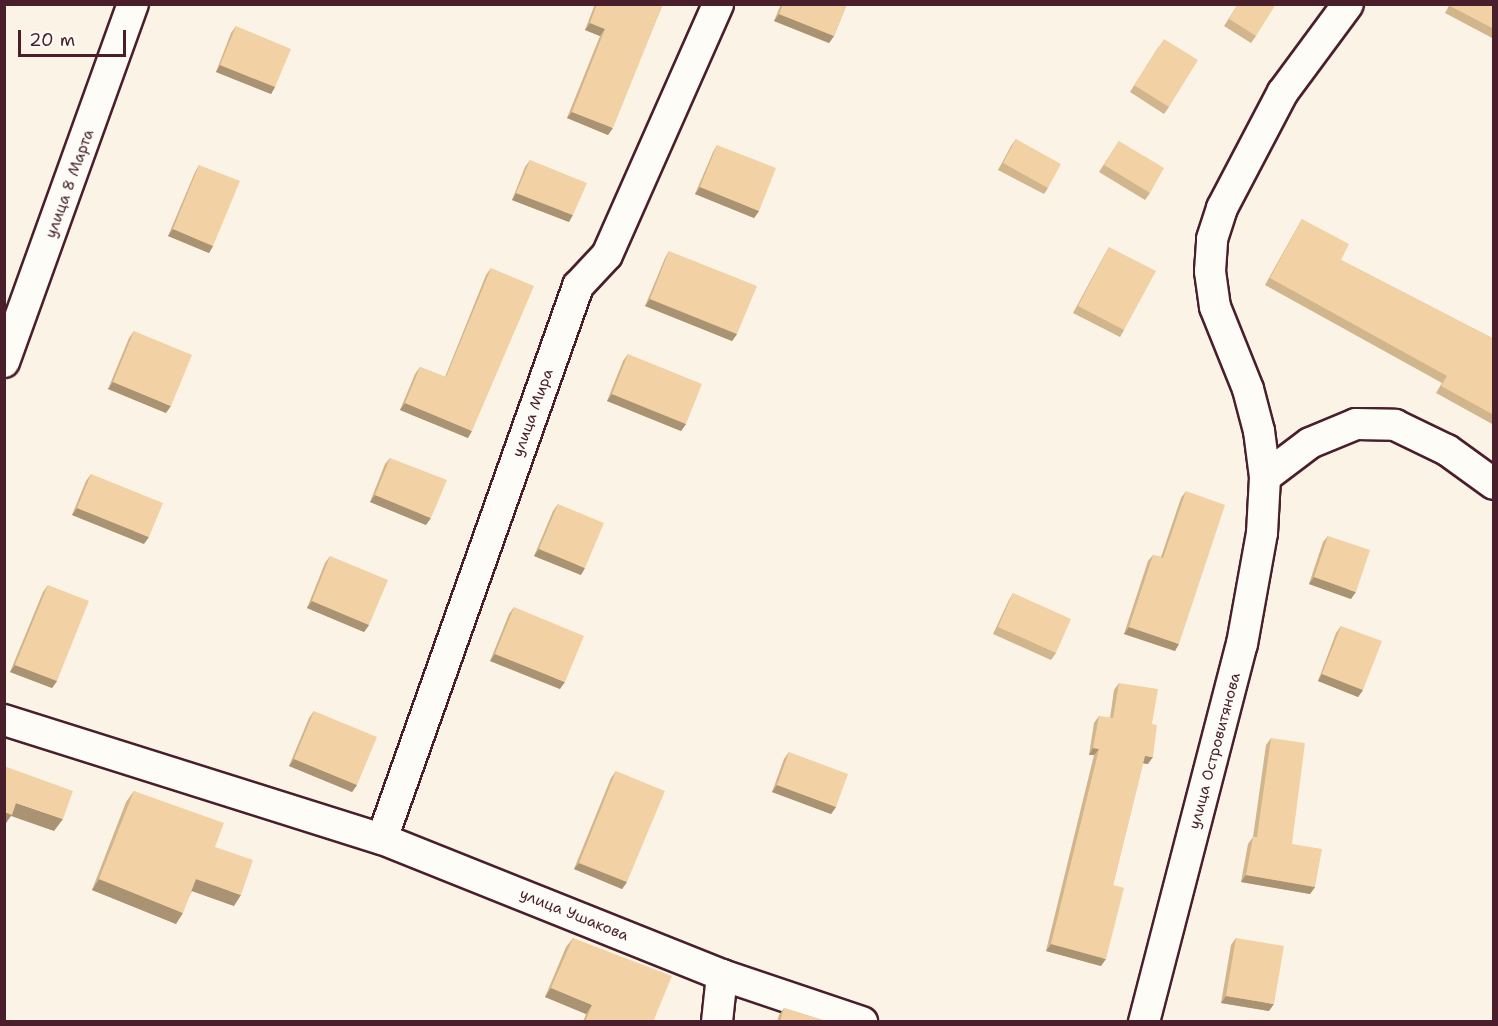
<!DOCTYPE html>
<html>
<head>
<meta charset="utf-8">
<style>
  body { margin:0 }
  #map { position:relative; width:1498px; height:1026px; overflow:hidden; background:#fbf4e6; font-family:"Shantell Sans",sans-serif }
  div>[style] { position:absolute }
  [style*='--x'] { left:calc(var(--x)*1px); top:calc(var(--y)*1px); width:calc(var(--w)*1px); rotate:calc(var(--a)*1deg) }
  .roads { filter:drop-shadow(2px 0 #4a1f2b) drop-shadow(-2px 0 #4a1f2b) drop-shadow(0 2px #4a1f2b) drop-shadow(0 -2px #4a1f2b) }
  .minor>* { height:30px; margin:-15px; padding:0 15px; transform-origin:15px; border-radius:15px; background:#fdfcf7 }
  .wall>* { inset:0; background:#d0b58d }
  .shaded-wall>* { inset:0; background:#a99373 }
  .building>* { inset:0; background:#f2d2a4 }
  span { translate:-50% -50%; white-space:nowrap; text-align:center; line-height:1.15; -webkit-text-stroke:4.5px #fdfcf7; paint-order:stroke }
  .street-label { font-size:15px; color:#4a1f2b }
  .frame { position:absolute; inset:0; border:6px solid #4a1f2b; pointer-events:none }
  .scale { position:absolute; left:18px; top:30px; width:108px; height:27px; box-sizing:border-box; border:3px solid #4a1f2b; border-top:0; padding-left:8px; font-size:18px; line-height:21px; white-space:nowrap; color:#4a1f2b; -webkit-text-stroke:4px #fdfcf7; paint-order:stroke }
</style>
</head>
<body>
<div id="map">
  <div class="roads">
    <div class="minor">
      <div style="--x:4;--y:362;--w:381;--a:-70.2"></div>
      <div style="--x:1265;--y:477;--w:56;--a:-37.1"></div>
      <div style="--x:1310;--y:443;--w:50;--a:-22.4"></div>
      <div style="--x:1356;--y:424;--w:39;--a:1"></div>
      <div style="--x:1395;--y:425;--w:58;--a:25.7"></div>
      <div style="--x:1447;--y:450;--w:58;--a:35.9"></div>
      <div style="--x:4;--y:720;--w:396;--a:17.5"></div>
      <div style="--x:382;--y:839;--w:366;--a:21.8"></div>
      <div style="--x:722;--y:975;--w:47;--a:96.1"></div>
      <div style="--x:382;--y:839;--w:587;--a:-70.48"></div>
      <div style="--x:578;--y:286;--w:42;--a:-46.9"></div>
      <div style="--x:607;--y:255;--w:274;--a:-66.1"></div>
      <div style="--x:722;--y:975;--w:148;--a:18.6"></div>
      <div style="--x:1144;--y:1022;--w:390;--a:-75.5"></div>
      <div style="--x:1242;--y:644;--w:113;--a:-79.8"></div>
      <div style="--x:1262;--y:533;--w:56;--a:-86.9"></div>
      <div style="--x:1265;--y:477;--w:46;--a:-97.4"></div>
      <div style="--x:1259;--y:431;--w:43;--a:-104.7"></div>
      <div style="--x:1248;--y:389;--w:88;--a:-111.9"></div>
      <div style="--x:1215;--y:307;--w:36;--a:-98"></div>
      <div style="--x:1210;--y:271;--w:32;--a:-86"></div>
      <div style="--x:1212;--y:239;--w:33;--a:-72"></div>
      <div style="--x:1222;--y:208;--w:131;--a:-62.3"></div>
      <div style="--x:1283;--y:92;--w:109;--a:-53.5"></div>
    </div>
  </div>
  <div class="wall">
    <div style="clip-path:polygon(595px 4px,663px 4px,608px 135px,567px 118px,600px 36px,585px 30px)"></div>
    <div style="clip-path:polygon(781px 4px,847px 4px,834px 36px,829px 43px,774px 21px)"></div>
    <div style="clip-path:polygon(1238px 4px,1256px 36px,1251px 43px,1224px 26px)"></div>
    <div style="clip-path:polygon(1450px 4px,1494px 4px,1494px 39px,1445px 13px)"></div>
    <div style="clip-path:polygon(236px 26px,275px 87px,271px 94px,216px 72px,231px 33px)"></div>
    <div style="clip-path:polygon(1159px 46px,1169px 107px,1164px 114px,1130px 92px)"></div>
    <div style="clip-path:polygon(1016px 139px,1048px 188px,1044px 194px,998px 170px,1011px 146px)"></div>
    <div style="clip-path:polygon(1119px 141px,1150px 193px,1145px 200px,1099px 172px)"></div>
    <div style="clip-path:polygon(717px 145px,759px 211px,754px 218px,695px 194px,713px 152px)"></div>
    <div style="clip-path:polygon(530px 160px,569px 222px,512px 200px,525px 167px)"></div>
    <div style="clip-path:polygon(199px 165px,213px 246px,209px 253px,168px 236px,195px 172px)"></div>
    <div style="clip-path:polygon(1302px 219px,1341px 260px,1494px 339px,1494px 425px,1436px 393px,1442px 383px,1265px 285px,1298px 226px)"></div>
    <div style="clip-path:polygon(1109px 247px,1124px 330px,1120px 337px,1073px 313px,1105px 254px)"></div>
    <div style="clip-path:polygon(669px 251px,737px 334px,732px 341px,645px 306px,665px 258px)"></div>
    <div style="clip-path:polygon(491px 268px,468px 438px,400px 410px,415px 374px,420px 367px,445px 377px,486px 275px)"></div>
    <div style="clip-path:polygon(134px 331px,166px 413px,108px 389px,129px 338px)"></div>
    <div style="clip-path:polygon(628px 354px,686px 424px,681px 431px,607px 401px,623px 361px)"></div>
    <div style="clip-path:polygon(390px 458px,426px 525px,370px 502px,385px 464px)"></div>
    <div style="clip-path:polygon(91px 474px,144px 544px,72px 515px,86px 481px)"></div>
    <div style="clip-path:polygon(1186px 491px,1175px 651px,1124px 634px,1148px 561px,1153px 555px,1161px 557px,1181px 498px)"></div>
    <div style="clip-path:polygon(558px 504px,581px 575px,534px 556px,553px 511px)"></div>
    <div style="clip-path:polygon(1328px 536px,1351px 599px,1309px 584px,1323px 542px)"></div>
    <div style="clip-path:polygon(330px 556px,369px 625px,364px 632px,307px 608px,325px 563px)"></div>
    <div style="clip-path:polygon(48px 585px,57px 681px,52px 688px,10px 672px,43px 592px)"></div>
    <div style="clip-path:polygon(1013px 593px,1056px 653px,1051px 660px,993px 634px,1009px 600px)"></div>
    <div style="clip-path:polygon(514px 607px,560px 689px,490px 661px,509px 614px)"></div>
    <div style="clip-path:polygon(1341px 626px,1363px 690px,1358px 697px,1318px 681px,1336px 633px)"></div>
    <div style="clip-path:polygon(1119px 683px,1152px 724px,1148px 764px,1143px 763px,1113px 885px,1101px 966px,1046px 951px,1094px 755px,1089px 755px,1094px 723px,1099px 716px,1110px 718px,1114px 690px)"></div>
    <div style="clip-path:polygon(314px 711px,357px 785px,352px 792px,289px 766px,309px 718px)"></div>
    <div style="clip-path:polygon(1271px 738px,1292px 844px,1315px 887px,1310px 894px,1241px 882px,1248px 844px,1253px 837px,1266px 745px)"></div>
    <div style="clip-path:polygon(789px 752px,836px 807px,831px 814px,772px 792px,784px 759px)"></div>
    <div style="clip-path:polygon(616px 771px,627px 882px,622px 889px,574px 869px,611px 778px)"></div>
    <div style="clip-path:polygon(134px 791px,215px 847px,234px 906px,192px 891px,176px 924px,92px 890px,126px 802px)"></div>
    <div style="clip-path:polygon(573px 938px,653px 1022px,583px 1022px,586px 1014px,545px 997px,566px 947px)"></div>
    <div style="clip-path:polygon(1236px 938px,1269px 1011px,1221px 1003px,1231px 945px)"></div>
    <div style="clip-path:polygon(784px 1008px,829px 1022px,777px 1022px,779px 1015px)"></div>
  </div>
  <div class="shaded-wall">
    <div style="clip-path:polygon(779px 14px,834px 36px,829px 43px,774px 21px)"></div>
    <div style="clip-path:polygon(590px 23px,605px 29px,600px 36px,585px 30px)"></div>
    <div style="clip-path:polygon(220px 65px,275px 87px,271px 94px,216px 72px)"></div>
    <div style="clip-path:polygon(572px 112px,613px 128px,608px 135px,567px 118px)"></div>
    <div style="clip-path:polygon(700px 187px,759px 211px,754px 218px,695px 194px)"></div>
    <div style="clip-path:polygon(516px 193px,573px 215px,569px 222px,512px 200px)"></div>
    <div style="clip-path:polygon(173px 229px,213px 246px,209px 253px,168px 236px)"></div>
    <div style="clip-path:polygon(650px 299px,737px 334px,732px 341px,645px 306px)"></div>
    <div style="clip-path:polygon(113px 382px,171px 406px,166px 413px,108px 389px)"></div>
    <div style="clip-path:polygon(612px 394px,686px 424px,681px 431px,607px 401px)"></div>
    <div style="clip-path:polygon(405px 403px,472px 431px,468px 438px,400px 410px)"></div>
    <div style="clip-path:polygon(375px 495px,431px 518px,426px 525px,370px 502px)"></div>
    <div style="clip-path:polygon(77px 508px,149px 537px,144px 544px,72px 515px)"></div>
    <div style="clip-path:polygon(539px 549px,585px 568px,581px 575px,534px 556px)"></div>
    <div style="clip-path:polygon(1314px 577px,1356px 592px,1351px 599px,1309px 584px)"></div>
    <div style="clip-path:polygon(312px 601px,369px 625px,364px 632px,307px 608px)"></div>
    <div style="clip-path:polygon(1129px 627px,1179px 644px,1175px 651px,1124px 634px)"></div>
    <div style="clip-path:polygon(495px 654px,565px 682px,560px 689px,490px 661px)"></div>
    <div style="clip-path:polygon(15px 665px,57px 681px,52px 688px,10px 672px)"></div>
    <div style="clip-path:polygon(1322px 674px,1363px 690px,1358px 697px,1318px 681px)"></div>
    <div style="clip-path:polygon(1093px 748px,1099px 749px,1094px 755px,1089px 755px)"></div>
    <div style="clip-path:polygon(1145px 756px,1153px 757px,1148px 764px,1140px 763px)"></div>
    <div style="clip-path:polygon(294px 759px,357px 785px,352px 792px,289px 766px)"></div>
    <div style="clip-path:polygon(777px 785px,836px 807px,831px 814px,772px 792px)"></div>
    <div style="clip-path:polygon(16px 803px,63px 819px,54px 831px,11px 816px,4px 826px,4px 812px)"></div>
    <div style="clip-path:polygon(579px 863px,627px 882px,622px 889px,574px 869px)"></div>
    <div style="clip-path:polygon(1246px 875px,1315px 887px,1310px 894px,1241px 882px)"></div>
    <div style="clip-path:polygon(99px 879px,183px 913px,176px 924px,92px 890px)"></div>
    <div style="clip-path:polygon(196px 879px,241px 895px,234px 906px,189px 890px)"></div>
    <div style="clip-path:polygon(1051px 944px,1106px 959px,1101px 966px,1046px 951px)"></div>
    <div style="clip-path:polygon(551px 988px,592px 1005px,586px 1014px,545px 997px)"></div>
    <div style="clip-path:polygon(1226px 996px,1274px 1004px,1269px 1011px,1221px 1003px)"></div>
  </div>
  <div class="building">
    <div style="clip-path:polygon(597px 4px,663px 4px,613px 128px,572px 112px,605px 29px,590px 23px)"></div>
    <div style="clip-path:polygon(783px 4px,847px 4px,834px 36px,779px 14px)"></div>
    <div style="clip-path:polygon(1238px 4px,1276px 4px,1256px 36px,1229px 19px)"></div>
    <div style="clip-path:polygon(1451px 4px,1494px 4px,1494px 29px,1450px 6px)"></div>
    <div style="clip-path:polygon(236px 26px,291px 49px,275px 87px,220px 65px)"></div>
    <div style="clip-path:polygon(1164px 39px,1198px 60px,1169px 107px,1134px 85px)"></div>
    <div style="clip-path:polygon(1016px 139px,1061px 164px,1048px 188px,1003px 163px)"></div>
    <div style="clip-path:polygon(1119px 141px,1164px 168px,1150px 193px,1104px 165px)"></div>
    <div style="clip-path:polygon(717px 145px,776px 168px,759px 211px,700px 187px)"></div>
    <div style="clip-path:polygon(530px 160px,587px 183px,573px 215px,516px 193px)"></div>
    <div style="clip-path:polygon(199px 165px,240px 181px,213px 246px,173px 229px)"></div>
    <div style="clip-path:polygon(1302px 219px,1349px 244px,1341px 260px,1494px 339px,1494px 415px,1441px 386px,1447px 376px,1270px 278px)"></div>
    <div style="clip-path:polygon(1109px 247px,1156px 271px,1124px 330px,1078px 306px)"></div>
    <div style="clip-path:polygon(669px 251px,757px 286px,737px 334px,650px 299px)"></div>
    <div style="clip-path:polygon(491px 268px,534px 286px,472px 431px,405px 403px,420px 367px,446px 377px)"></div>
    <div style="clip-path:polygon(134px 331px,192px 355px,171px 406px,113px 382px)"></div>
    <div style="clip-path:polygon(628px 354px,702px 384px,686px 424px,612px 394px)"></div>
    <div style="clip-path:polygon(390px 458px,447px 480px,431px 518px,375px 495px)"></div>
    <div style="clip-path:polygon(91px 474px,163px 503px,149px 537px,77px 508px)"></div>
    <div style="clip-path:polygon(1186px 491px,1225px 505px,1179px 644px,1129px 627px,1153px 555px,1163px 558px)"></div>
    <div style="clip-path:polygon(558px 504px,604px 523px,585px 568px,539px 549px)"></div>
    <div style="clip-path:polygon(1328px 536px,1370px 550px,1356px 592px,1314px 577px)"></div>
    <div style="clip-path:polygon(330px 556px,388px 580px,369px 625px,312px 601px)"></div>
    <div style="clip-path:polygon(48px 585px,89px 601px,57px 681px,15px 665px)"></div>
    <div style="clip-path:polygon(1013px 593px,1071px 619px,1056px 653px,998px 627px)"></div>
    <div style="clip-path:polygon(514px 607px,584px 636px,565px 682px,495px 654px)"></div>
    <div style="clip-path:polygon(1341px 626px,1382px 641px,1363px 690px,1322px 674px)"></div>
    <div style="clip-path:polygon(1119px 683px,1158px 689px,1152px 724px,1157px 725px,1153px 757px,1145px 756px,1113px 885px,1124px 888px,1106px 959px,1051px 944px,1099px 749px,1093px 748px,1099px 716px,1113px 718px)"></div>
    <div style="clip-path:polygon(314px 711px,377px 737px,357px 785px,294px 759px)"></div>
    <div style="clip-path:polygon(1271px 738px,1305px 743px,1292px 844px,1322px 849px,1315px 887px,1246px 875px,1253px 837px,1257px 837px)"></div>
    <div style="clip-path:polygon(789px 752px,848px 774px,836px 807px,777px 785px)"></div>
    <div style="clip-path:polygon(4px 766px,73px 791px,63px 819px,16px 803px,12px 815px,4px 812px)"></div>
    <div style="clip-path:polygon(616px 771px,665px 791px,627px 882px,579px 863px)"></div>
    <div style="clip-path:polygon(134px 791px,224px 823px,215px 847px,253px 860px,241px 895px,196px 879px,183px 913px,99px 879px)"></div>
    <div style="clip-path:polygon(573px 938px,672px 976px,653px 1022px,585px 1022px,592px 1005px,551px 988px)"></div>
    <div style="clip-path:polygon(1236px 938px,1284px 946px,1274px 1004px,1226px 996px)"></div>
    <div style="clip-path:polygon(784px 1008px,829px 1022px,780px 1022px)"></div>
  </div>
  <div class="street-label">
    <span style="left:70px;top:184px;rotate:-70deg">улица 8 Марта</span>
    <span style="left:533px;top:413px;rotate:-70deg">улица Мира</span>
    <span style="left:1215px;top:751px;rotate:-75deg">улица Островитянова</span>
    <span style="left:574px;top:915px;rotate:22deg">улица Ушакова</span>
  </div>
  <div class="frame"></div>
  <div class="scale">20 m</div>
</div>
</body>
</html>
